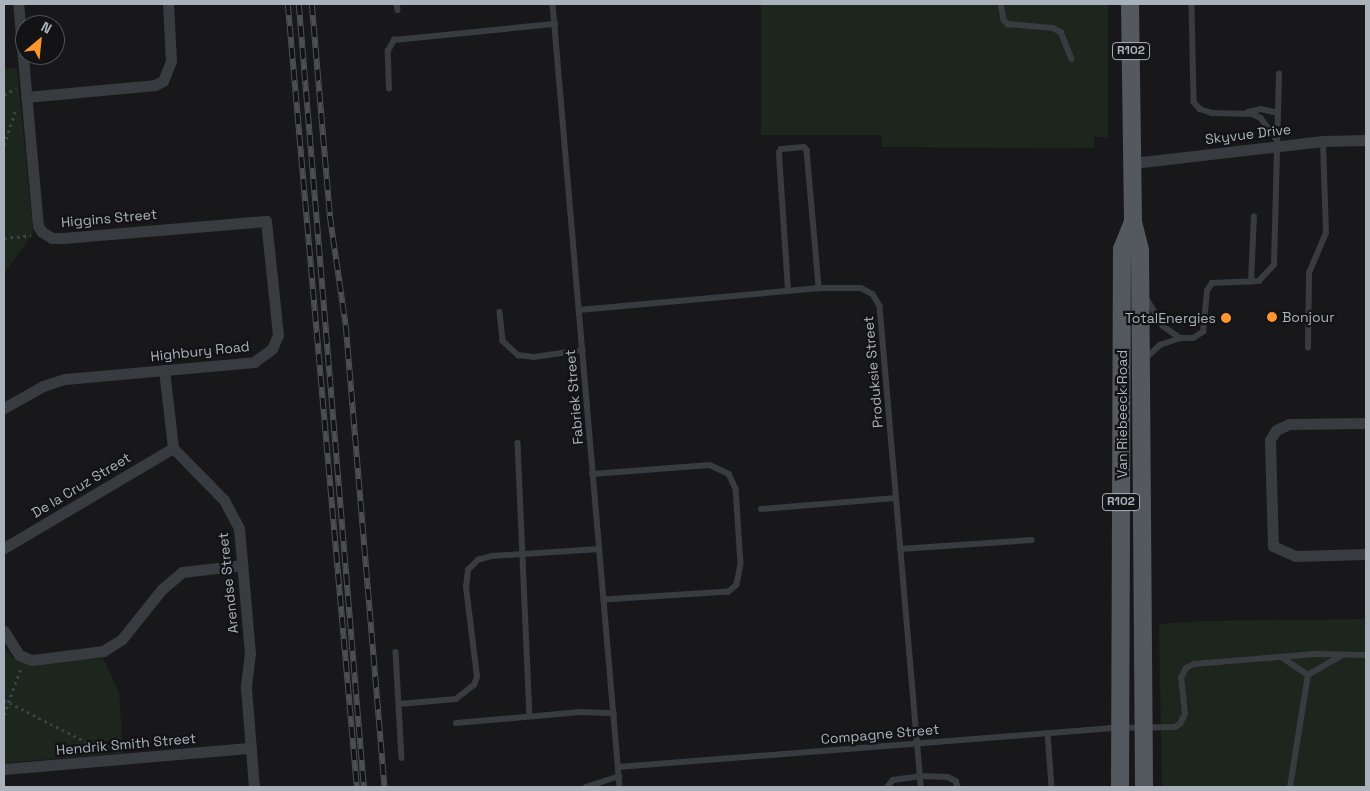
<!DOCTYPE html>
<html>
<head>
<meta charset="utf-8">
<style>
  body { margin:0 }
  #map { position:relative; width:1370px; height:791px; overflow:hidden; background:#18181a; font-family:"Space Grotesk",sans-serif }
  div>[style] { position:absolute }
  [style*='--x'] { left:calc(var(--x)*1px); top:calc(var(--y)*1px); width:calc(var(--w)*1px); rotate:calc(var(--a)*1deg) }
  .green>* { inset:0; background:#1d261d }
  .path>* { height:2.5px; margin-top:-1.25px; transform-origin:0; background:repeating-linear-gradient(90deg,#3e4246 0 2.5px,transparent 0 6.5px) }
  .lane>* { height:5.5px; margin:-2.75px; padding:0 2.75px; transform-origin:2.75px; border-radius:2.75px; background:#383b3f }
  .street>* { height:11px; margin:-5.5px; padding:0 5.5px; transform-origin:5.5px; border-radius:5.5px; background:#383b3f }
  .primary>* { height:18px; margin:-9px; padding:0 9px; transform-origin:9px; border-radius:9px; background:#54585f }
  .rail>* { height:5.5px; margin-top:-2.75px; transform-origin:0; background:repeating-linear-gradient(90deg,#131315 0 11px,#4b4f54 0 22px); box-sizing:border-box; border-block:1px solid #4b4f54 }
  .dots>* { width:14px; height:14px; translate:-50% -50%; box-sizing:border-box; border:2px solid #131315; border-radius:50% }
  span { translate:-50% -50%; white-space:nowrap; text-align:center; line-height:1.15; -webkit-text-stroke:4.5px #131315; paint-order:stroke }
  .shield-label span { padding:1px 4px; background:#131315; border:1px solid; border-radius:4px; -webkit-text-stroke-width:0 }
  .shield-label { font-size:12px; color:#a9b1bb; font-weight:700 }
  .street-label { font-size:14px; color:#a9b1bb }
  .poi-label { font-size:14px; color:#a9b1bb }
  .left { translate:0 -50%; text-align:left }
  .right { translate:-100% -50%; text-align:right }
  .frame { position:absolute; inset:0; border:5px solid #a9b1bb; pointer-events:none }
  .north { position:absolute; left:15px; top:15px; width:50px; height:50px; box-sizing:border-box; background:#131315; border:1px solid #4f5257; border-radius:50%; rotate:28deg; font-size:14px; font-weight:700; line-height:20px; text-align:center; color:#a9b1bb }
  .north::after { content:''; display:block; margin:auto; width:18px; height:22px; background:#fd972d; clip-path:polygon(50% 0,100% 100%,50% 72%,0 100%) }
</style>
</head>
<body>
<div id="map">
  <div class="green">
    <div style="clip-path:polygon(761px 4px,1108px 4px,1108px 137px,1094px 137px,1094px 148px,882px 147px,882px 135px,761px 135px)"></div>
    <div style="clip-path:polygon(17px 68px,33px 233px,4px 274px,4px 69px)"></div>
    <div style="clip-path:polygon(1366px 619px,1366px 787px,1162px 787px,1159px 624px,1203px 621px)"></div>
    <div style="clip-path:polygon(4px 646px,13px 658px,29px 664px,103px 658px,119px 693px,123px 753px,4px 763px)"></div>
  </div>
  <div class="path">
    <div style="--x:4;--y:95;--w:14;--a:-30"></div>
    <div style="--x:4;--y:145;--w:36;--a:-72"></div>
    <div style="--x:4;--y:238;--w:27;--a:-6"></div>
    <div style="--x:4;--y:700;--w:108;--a:27"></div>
    <div style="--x:4;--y:715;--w:51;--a:-70.5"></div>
  </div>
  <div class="lane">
    <div style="--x:397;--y:4;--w:6;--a:81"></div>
    <div style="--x:553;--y:4;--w:786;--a:85.11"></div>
    <div style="--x:1001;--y:4;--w:16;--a:79"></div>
    <div style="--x:1004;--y:20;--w:6;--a:45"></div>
    <div style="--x:1008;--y:24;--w:45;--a:5.1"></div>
    <div style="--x:1053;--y:28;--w:9;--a:27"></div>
    <div style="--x:1061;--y:32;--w:29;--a:68"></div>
    <div style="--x:1192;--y:4;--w:98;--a:88.8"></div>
    <div style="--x:1194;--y:102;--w:9;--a:49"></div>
    <div style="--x:1200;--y:109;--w:13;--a:18"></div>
    <div style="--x:1212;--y:113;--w:40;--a:1.4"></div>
    <div style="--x:1252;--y:114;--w:10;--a:24"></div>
    <div style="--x:1261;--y:118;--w:27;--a:54"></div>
    <div style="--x:389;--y:89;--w:38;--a:-92"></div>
    <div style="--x:388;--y:51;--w:13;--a:-61"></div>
    <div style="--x:394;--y:40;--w:162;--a:-5.7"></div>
    <div style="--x:1248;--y:112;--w:13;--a:-13"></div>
    <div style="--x:1261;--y:109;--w:17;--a:13"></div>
    <div style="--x:1251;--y:282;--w:65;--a:-87.4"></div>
    <div style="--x:788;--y:290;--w:137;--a:-93.8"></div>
    <div style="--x:779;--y:153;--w:4;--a:-63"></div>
    <div style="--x:781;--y:149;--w:23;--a:-5"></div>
    <div style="--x:804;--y:147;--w:4;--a:45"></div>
    <div style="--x:807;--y:150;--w:139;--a:85"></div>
    <div style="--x:1147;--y:299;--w:31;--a:59"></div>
    <div style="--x:1163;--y:326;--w:21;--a:35"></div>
    <div style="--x:579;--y:310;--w:241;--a:-5.2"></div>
    <div style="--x:819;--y:288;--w:42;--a:0"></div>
    <div style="--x:861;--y:288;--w:13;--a:27"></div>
    <div style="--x:873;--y:294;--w:14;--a:60"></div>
    <div style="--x:880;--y:306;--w:483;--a:85.1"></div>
    <div style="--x:500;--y:312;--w:29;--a:84"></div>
    <div style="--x:503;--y:341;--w:21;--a:43"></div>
    <div style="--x:518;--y:355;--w:16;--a:7"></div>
    <div style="--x:534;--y:357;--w:49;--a:-8.3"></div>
    <div style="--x:1308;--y:348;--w:75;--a:-89.2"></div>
    <div style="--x:1309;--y:273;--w:43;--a:-67"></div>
    <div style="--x:1326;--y:233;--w:92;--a:-91.9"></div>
    <div style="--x:1145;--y:359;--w:21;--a:-43"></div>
    <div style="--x:1160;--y:345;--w:21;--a:-19"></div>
    <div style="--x:1180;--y:338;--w:13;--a:0"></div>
    <div style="--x:1193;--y:338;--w:12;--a:-31"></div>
    <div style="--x:1203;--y:332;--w:41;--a:-84.4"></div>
    <div style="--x:1207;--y:291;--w:9;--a:-58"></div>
    <div style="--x:1212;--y:283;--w:47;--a:-2.4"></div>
    <div style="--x:1259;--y:281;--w:22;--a:-47"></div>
    <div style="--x:1274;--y:265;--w:191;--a:-88.5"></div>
    <div style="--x:518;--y:443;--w:272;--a:87.5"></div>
    <div style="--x:592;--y:474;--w:118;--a:-4.4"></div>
    <div style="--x:710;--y:465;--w:21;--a:25"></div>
    <div style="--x:729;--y:474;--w:17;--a:65"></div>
    <div style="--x:736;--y:489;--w:75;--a:86.2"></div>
    <div style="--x:741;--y:564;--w:21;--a:101"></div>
    <div style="--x:737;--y:585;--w:11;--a:139"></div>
    <div style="--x:729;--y:592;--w:125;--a:176.3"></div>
    <div style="--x:761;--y:509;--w:135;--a:-4.7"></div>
    <div style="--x:900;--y:549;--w:132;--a:-3.9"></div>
    <div style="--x:396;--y:652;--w:106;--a:86.8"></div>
    <div style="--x:1283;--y:658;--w:30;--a:34"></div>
    <div style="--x:1308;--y:675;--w:38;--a:-30"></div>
    <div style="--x:399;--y:704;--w:57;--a:-5"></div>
    <div style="--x:456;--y:699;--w:23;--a:-38"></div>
    <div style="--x:474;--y:685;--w:9;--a:-69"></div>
    <div style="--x:477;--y:677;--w:91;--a:-97"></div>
    <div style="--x:466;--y:587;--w:17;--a:-83"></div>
    <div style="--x:468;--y:570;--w:14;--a:-45"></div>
    <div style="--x:478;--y:560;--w:15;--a:-16"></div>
    <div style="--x:492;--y:556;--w:107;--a:-3.7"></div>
    <div style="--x:456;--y:723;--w:125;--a:-5"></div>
    <div style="--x:581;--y:712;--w:33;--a:2"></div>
    <div style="--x:1048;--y:733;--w:54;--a:85.8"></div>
    <div style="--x:618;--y:767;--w:493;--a:-4.5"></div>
    <div style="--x:1109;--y:728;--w:66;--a:-0.9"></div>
    <div style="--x:1175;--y:727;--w:6;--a:-31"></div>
    <div style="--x:1180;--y:724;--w:11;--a:-63"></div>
    <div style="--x:1185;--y:714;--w:36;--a:-96"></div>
    <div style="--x:1181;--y:678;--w:11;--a:-63"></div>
    <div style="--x:1186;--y:668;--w:9;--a:-27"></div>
    <div style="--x:1194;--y:664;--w:121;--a:-4.7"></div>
    <div style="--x:1315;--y:654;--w:51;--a:1.1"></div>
    <div style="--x:586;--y:787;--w:35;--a:-18"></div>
    <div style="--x:887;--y:787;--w:9;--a:-49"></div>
    <div style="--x:893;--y:780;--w:27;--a:-8"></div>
    <div style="--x:920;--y:776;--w:28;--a:2"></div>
    <div style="--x:948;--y:777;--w:9;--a:27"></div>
    <div style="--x:956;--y:781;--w:6;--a:72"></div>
    <div style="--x:1290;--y:787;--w:113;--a:-80.9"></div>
  </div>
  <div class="street">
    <div style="--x:26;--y:97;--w:130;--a:-5.3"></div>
    <div style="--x:155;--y:85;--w:9;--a:-27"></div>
    <div style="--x:163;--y:81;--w:22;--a:-68"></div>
    <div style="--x:171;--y:61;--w:57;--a:-93"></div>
    <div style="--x:1133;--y:163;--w:191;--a:-6.6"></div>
    <div style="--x:1323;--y:141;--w:43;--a:-1.3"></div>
    <div style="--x:164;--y:370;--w:79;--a:83.4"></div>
    <div style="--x:173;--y:448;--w:73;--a:45.6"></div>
    <div style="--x:224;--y:500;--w:32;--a:62"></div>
    <div style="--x:239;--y:528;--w:125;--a:85"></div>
    <div style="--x:250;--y:653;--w:35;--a:97"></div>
    <div style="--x:246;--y:688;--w:99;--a:85.4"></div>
    <div style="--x:4;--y:408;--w:45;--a:-29.4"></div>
    <div style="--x:43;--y:386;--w:23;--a:-18"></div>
    <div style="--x:65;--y:379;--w:190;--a:-5.1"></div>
    <div style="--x:254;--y:362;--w:22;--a:-36"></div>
    <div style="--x:272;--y:349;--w:15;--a:-67"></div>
    <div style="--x:278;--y:335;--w:115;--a:-96"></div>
    <div style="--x:266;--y:221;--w:204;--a:175.2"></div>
    <div style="--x:63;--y:238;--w:11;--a:180"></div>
    <div style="--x:52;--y:238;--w:12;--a:-149"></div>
    <div style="--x:42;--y:232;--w:7;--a:-124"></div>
    <div style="--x:38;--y:226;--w:223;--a:-95.1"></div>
    <div style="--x:1366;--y:423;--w:77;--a:179.3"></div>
    <div style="--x:1289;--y:424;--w:14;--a:155"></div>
    <div style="--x:1276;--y:430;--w:12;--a:121"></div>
    <div style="--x:1270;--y:440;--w:106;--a:88.4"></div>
    <div style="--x:1273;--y:546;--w:24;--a:24"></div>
    <div style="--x:1295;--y:556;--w:71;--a:-1.6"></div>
    <div style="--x:4;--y:548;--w:196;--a:-30.6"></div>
    <div style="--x:4;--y:631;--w:28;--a:58"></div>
    <div style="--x:19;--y:655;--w:14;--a:21"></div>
    <div style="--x:32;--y:660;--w:72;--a:-7.2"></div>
    <div style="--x:103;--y:651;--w:22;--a:-32"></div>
    <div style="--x:122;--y:639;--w:64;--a:-51.3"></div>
    <div style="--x:162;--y:589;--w:26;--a:-40"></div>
    <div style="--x:182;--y:572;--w:61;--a:-6.5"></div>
    <div style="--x:4;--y:769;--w:248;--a:-4.9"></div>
  </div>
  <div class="primary">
    <div style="--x:1130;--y:4;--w:218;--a:89.2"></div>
    <div style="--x:1133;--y:222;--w:29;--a:76"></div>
    <div style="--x:1140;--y:250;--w:537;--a:89.57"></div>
    <div style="--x:1120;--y:787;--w:538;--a:-89.79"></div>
    <div style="--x:1122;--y:249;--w:29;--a:-68"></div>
  </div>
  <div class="rail">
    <div style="--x:288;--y:4;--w:786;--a:84.96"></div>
    <div style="--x:299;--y:4;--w:786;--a:85.25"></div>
    <div style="--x:312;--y:4;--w:213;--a:85.1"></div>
    <div style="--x:330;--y:216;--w:111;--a:81.7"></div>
    <div style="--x:346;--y:326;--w:463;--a:85.2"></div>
  </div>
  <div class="dots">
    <div style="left:1272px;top:317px;background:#fd972d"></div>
    <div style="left:1226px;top:318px;background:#fd972d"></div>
  </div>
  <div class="shield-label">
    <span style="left:1131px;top:51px">R102</span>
    <span style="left:1121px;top:502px">R102</span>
  </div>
  <div class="street-label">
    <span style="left:1248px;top:134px;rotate:-7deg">Skyvue Drive</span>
    <span style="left:109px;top:218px;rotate:-5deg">Higgins Street</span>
    <span style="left:200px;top:351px;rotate:-6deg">Highbury Road</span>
    <span style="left:873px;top:372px;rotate:-95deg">Produksie Street</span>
    <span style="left:574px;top:397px;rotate:-95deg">Fabriek Street</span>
    <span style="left:1122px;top:414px;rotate:-90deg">Van Riebeeck Road</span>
    <span style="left:81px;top:485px;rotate:-31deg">De la Cruz Street</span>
    <span style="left:228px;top:583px;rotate:-96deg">Arendse Street</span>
    <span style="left:880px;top:734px;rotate:-5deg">Compagne Street</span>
    <span style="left:126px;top:744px;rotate:-5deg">Hendrik Smith Street</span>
  </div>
  <div class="poi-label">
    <span class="left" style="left:1282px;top:317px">Bonjour</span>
    <span class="right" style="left:1216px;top:318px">TotalEnergies</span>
  </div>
  <div class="frame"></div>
  <div class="north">N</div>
</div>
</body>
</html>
